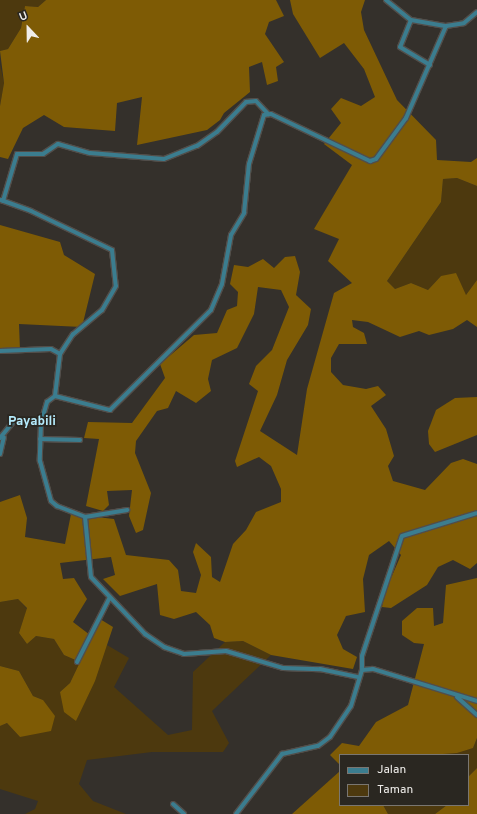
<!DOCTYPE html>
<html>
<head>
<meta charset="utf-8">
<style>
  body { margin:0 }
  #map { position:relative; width:477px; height:814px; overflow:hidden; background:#34302b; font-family:Overpass,sans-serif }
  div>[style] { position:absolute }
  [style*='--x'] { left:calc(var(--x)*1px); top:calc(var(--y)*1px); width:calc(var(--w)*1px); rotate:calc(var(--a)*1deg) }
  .green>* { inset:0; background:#4d390e }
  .forest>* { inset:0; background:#7e5b05 }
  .roads { filter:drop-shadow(1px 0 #524e4a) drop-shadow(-1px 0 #524e4a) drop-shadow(0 1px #524e4a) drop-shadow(0 -1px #524e4a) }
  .minor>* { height:4px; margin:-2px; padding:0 2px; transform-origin:2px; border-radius:2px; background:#3b7d8f }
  span { translate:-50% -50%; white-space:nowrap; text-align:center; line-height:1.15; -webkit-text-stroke:3.5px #2a2721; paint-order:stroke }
  .quarter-label { font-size:13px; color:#b5ebfc; font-weight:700 }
  .legend { position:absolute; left:339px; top:754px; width:130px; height:52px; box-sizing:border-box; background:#2a2721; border:1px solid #797671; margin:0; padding:5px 7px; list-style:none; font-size:12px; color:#efedea }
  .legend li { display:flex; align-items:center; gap:8px; height:20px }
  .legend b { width:20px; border:1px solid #797671 }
  .north { position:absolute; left:8px; top:8px; width:40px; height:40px; -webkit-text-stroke:3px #2a2721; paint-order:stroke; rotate:338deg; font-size:11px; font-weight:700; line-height:16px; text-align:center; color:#efedea }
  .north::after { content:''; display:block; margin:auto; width:14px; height:18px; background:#efedea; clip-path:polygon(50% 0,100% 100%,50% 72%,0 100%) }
</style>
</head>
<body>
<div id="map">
  <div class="green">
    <div style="clip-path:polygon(0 0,46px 0,38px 7px,25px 6px,21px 28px,8px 49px,0 51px)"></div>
    <div style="clip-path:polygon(0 64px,4px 83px,0 106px)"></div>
    <div style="clip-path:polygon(457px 178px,477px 186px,477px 280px,466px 295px,441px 276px,428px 290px,411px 283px,395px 289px,387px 281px,441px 202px,443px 179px)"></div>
    <div style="clip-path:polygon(18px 599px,27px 609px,19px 633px,27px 644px,36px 636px,54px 639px,64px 655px,80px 662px,70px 683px,60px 692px,76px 721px,107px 645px,129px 658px,114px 687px,168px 735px,192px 730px,193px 672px,225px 642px,243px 641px,271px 655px,212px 711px,229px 743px,223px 752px,152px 752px,87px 760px,79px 784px,93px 801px,126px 814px,25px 814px,35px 809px,38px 801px,0 789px,0 726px,7px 723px,20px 737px,43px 700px,33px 696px,19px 671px,0 666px,0 602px)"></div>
    <div style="clip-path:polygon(477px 738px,477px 768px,468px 777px,468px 755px,429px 755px,473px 748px)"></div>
    <div style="clip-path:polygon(383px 805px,447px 805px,435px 814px,388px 814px)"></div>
  </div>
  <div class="forest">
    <div style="clip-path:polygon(46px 0,276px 0,284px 16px,269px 22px,265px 34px,284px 62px,276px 67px,278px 81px,267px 85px,262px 62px,249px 67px,250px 92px,224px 113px,220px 120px,207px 130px,137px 145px,142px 97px,117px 103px,115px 131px,64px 127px,44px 115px,23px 128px,8px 159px,0 157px,0 106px,4px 83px,0 51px,8px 49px,21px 28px,25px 6px,38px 7px)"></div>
    <div style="clip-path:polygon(290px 0,365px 0,361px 12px,364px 30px,397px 100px,436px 140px,437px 160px,471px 162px,477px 158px,477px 186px,457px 178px,443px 179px,441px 202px,387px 281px,395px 289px,411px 283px,428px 290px,441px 276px,456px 273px,466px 295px,477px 280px,477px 327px,467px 320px,453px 329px,429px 335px,419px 331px,400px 337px,368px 322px,352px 320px,353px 327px,364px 333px,367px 344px,339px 344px,331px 358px,331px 372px,343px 385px,366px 389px,378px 386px,386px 395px,371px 406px,386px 429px,394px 456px,388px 466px,393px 481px,425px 490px,451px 463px,463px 459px,477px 464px,477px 563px,470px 569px,453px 560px,438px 567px,427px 585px,391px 608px,382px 607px,384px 594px,401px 555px,389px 541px,369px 555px,363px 579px,365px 612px,346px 616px,337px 635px,343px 649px,357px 657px,353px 669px,271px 655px,243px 641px,225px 642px,214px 638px,210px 625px,196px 612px,174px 619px,160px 615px,157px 584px,120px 596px,103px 579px,115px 575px,111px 557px,60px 563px,63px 579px,74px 578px,87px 599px,73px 622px,90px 635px,100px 619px,113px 627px,95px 681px,76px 721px,64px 712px,60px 692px,70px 683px,80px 662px,64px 655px,54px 639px,36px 636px,27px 644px,19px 633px,27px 608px,18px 599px,0 602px,0 502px,20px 495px,27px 518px,25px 537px,65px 544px,71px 514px,114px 519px,126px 555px,169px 560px,178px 570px,181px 591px,196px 593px,201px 575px,193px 552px,196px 543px,211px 557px,212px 577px,220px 582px,233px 544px,246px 530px,256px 512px,281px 502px,281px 489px,271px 466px,259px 457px,237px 467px,235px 461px,258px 391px,249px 384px,256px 366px,272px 350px,289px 307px,281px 290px,258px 287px,254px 314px,237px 348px,212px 360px,208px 379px,211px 391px,196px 403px,176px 391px,168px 408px,157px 411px,136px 441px,135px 453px,151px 493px,143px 530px,136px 533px,129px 516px,132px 490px,107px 491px,109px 505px,103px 511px,86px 506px,99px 439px,84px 438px,88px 422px,132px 423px,165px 378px,160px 364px,194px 335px,217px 333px,227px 310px,237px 306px,238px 292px,230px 284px,234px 265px,248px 267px,263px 259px,274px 268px,285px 257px,295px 256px,300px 272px,296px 295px,311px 309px,308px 325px,287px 360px,277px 395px,260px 431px,297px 455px,307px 389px,334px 293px,352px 283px,328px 261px,339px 239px,314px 229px,352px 165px,324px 144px,341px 123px,331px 109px,341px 98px,361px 106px,375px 97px,364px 69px,344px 43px,320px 58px,293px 14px)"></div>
    <div style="clip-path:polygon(0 225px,60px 242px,64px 255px,95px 274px,82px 327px,19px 324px,20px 350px,0 349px)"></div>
    <div style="clip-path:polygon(477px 397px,477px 435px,435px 452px,429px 444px,428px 431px,436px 410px,455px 398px)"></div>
    <div style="clip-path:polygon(477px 578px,477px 738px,473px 748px,457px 753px,429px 755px,340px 755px,340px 765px,330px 755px,342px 743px,359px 746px,376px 722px,408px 705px,424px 644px,414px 643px,402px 635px,402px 621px,417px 608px,433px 608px,434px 626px,443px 623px,446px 585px)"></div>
    <div style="clip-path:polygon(0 666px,19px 671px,33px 696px,43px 700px,55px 716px,51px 731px,20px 737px,7px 723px,0 726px)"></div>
    <div style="clip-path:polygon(477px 768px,477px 814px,435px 814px,447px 805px,468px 805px,468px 777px)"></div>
    <div style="clip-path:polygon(340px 771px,340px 805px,383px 805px,388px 814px,292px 814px)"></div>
  </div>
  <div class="roads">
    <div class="minor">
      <div style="--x:386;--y:0;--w:32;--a:39"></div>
      <div style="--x:411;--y:20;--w:36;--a:10"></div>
      <div style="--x:446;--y:26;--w:18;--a:-9"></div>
      <div style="--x:464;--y:23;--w:17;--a:-40"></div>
      <div style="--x:411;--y:20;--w:29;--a:112"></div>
      <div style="--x:400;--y:47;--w:35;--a:31"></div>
      <div style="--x:1;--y:200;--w:32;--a:20"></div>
      <div style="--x:31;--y:211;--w:90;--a:25.7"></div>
      <div style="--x:112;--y:250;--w:36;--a:84"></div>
      <div style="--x:116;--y:286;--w:28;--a:120"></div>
      <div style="--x:102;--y:310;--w:38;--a:140"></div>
      <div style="--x:73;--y:334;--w:24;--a:123"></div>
      <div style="--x:60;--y:354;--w:42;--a:96.8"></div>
      <div style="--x:3;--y:201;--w:49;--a:-73.4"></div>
      <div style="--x:17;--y:154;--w:26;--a:0"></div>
      <div style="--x:43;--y:154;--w:18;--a:-34"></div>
      <div style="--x:58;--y:144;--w:33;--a:16"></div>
      <div style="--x:90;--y:153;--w:74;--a:4.6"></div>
      <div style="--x:164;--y:159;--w:35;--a:-22"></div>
      <div style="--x:197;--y:146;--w:24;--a:-35"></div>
      <div style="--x:217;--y:132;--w:42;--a:-46"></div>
      <div style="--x:246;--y:102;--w:10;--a:-6"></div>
      <div style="--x:256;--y:101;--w:18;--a:47"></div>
      <div style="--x:0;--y:351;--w:51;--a:-2.2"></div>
      <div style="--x:51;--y:349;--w:10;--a:29"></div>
      <div style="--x:41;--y:423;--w:38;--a:92"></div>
      <div style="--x:40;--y:461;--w:41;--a:74.6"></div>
      <div style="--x:51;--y:501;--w:8;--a:40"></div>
      <div style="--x:57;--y:506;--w:30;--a:21"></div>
      <div style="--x:85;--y:517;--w:60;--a:84.3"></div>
      <div style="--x:91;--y:577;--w:79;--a:46.5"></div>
      <div style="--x:145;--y:634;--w:23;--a:34"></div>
      <div style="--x:164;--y:647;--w:21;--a:19"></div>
      <div style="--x:184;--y:654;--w:42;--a:-4.1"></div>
      <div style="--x:226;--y:651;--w:59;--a:16.6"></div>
      <div style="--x:283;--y:668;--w:37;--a:2"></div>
      <div style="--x:320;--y:669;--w:38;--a:12"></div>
      <div style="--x:0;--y:438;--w:22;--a:-51"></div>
      <div style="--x:14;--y:421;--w:27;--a:4"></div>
      <div style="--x:41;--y:423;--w:22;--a:-74"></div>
      <div style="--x:47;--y:402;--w:10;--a:-37"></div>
      <div style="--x:55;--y:396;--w:57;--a:14.3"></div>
      <div style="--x:110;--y:410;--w:142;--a:-44.7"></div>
      <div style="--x:211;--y:310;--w:28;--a:-67"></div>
      <div style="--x:222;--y:284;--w:50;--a:-79.6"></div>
      <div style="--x:231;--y:235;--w:26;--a:-59"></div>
      <div style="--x:244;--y:213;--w:49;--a:-84.2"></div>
      <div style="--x:249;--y:164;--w:51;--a:-73"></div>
      <div style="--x:264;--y:115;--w:7;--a:-8"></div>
      <div style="--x:271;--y:114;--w:110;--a:25.4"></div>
      <div style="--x:370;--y:161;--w:6;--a:-18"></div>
      <div style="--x:376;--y:159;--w:51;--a:-53.8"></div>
      <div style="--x:406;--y:118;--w:100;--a:-66.5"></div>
      <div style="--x:40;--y:439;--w:40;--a:1.4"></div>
      <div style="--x:0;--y:454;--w:17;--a:-77"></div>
      <div style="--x:85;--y:517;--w:43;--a:-9.5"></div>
      <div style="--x:77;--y:662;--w:71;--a:-63.1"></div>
      <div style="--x:362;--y:670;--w:14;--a:-90"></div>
      <div style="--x:362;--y:656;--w:126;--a:-71.6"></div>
      <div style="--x:402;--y:536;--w:78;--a:-17"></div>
      <div style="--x:457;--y:697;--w:27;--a:42"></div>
      <div style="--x:173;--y:804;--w:15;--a:42"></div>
      <div style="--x:236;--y:814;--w:76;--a:-52.5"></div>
      <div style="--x:282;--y:754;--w:37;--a:-13"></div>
      <div style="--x:318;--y:746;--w:15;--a:-37"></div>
      <div style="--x:330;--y:737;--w:37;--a:-56"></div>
      <div style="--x:351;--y:706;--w:38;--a:-73"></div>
      <div style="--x:362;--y:670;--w:11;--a:-5"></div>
      <div style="--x:373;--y:669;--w:109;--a:17.1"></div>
    </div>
  </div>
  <div class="quarter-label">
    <span style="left:32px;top:422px">Payabili</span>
  </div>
  <ul class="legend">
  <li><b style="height:5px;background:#3b7d8f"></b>Jalan</li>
  <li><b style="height:11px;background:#4d390e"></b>Taman</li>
  </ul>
  <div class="north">U</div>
</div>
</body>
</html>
